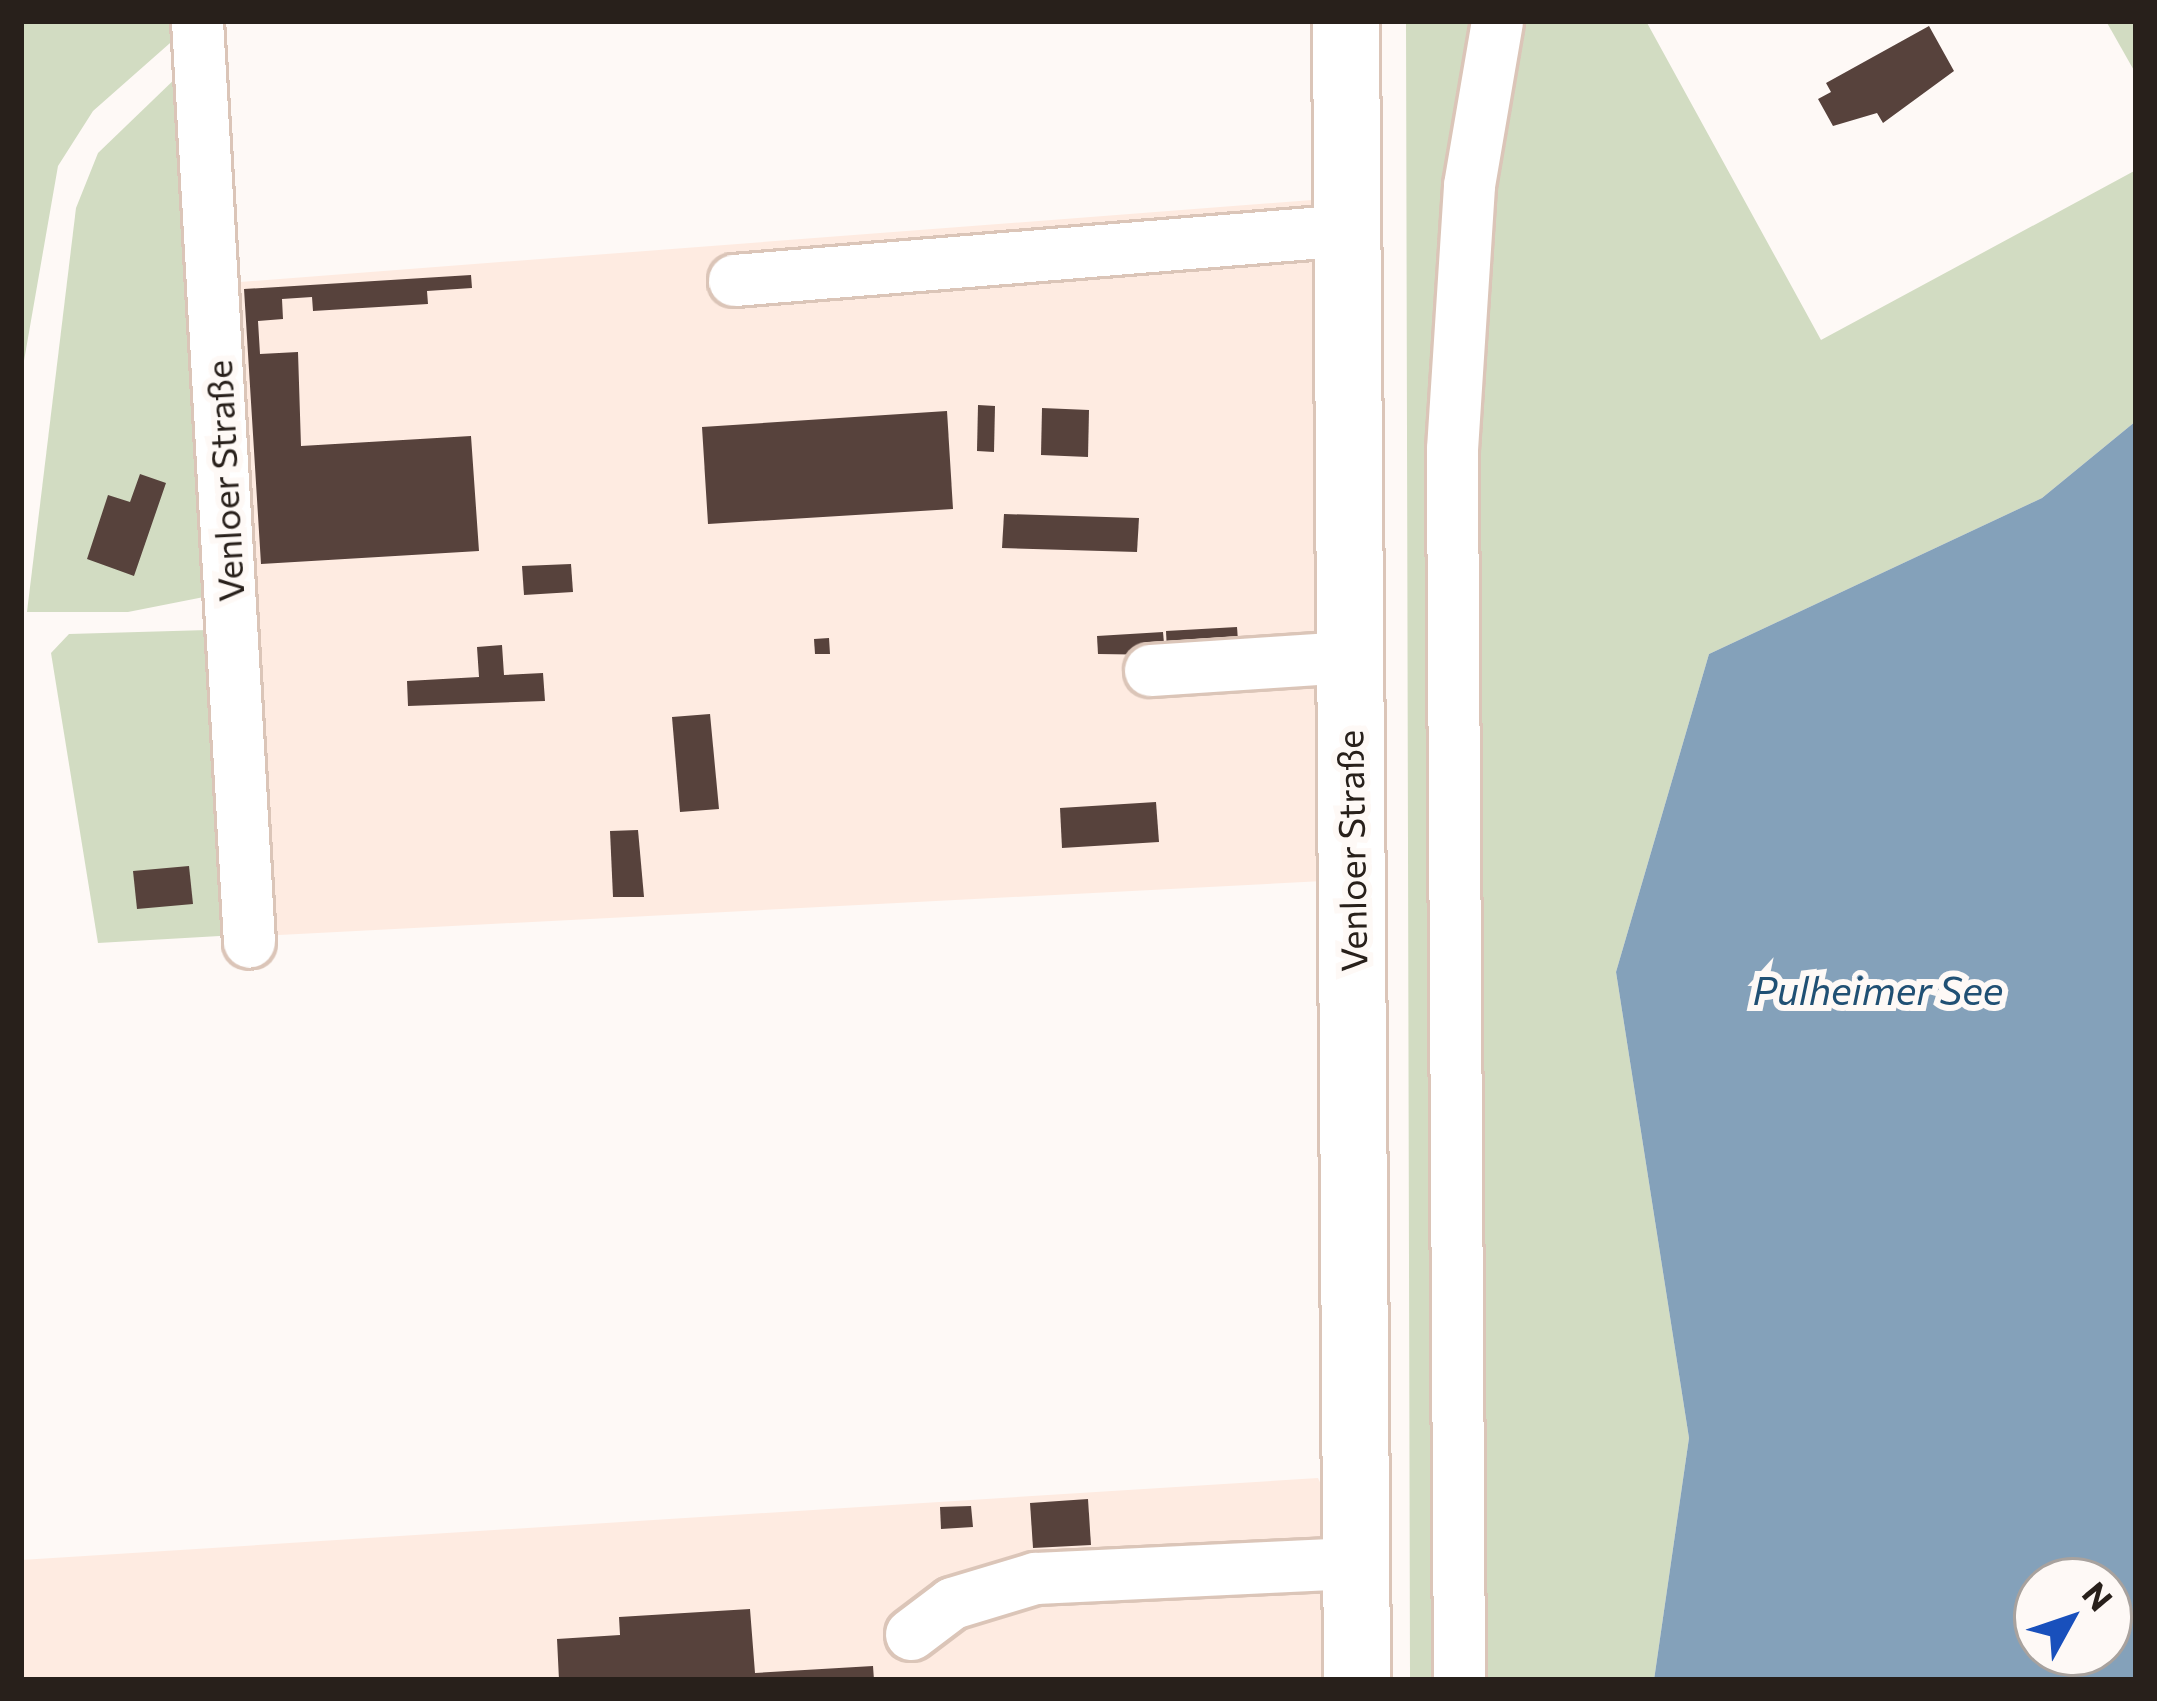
<!DOCTYPE html>
<html>
<head>
<meta charset="utf-8">
<style>
  body { margin:0 }
  #map { position:relative; width:2157px; height:1701px; overflow:hidden; background:#fef9f6; font-family:Commissioner,sans-serif }
  div>[style] { position:absolute }
  [style*='--x'] { left:calc(var(--x)*1px); top:calc(var(--y)*1px); width:calc(var(--w)*1px); rotate:calc(var(--a)*1deg) }
  .built>* { inset:0; background:#feebe1 }
  .green>* { inset:0; background:#d2dcc2 }
  .water>* { inset:0; background:#84a1ba }
  .building>* { inset:0; background:#57423c }
  .roads { filter:drop-shadow(3px 0 #dbc5b8) drop-shadow(-3px 0 #dbc5b8) drop-shadow(0 3px #dbc5b8) drop-shadow(0 -3px #dbc5b8) }
  .minor>* { height:51px; margin:-25.5px; padding:0 25.5px; transform-origin:25.5px; border-radius:25.5px; background:#fff }
  .major>* { height:66px; margin:-33px; padding:0 33px; transform-origin:33px; border-radius:33px; background:#fff }
  span { translate:-50% -50%; white-space:nowrap; text-align:center; line-height:1.15; -webkit-text-stroke:12px #fef9f6; paint-order:stroke }
  .street-label { font-size:36px; color:#28201b }
  .water-label { font-size:39px; color:#205074; font-style:italic }
  .frame { position:absolute; inset:0; border:24px solid #28201b; pointer-events:none }
  .north { position:absolute; left:2013px; top:1557px; width:120px; height:120px; box-sizing:border-box; background:#fef9f6; border:3px solid #a8a29e; border-radius:50%; rotate:50deg; font-size:33px; font-weight:700; line-height:48px; text-align:center; color:#28201b }
  .north::after { content:''; display:block; margin:auto; width:42px; height:54px; background:#1950bc; clip-path:polygon(50% 0,100% 100%,50% 72%,0 100%) }
</style>
</head>
<body>
<div id="map">
  <div class="built">
    <div style="clip-path:polygon(1312px 200px,1323px 881px,260px 936px,227px 283px)"></div>
    <div style="clip-path:polygon(1318px 1478px,1333px 1510px,1334px 1680px,21px 1680px,21px 1560px)"></div>
  </div>
  <div class="green">
    <div style="clip-path:polygon(21px 21px,177px 21px,178px 36px,93px 111px,58px 166px,21px 378px)"></div>
    <div style="clip-path:polygon(1406px 21px,1646px 21px,1821px 340px,2136px 170px,2136px 421px,2042px 498px,1709px 654px,1616px 972px,1689px 1438px,1654px 1680px,1410px 1680px)"></div>
    <div style="clip-path:polygon(2106px 21px,2136px 21px,2136px 74px)"></div>
    <div style="clip-path:polygon(180px 74px,209px 596px,128px 612px,27px 612px,76px 208px,98px 153px)"></div>
    <div style="clip-path:polygon(208px 630px,237px 935px,98px 943px,51px 653px,69px 634px)"></div>
  </div>
  <div class="water">
    <div style="clip-path:polygon(evenodd,2136px 421px,2136px 1680px,1654px 1680px,1689px 1438px,1616px 972px,1709px 654px,2042px 498px,2136px 421px,2037px 1581px,2109px 1581px,2109px 1653px,2037px 1653px,2037px 1581px)"></div>
  </div>
  <div class="building">
    <div style="clip-path:polygon(1929px 26px,1954px 71px,1883px 123px,1877px 113px,1833px 126px,1818px 99px,1831px 92px,1826px 83px)"></div>
    <div style="clip-path:polygon(471px 275px,472px 288px,427px 291px,428px 304px,313px 311px,312px 297px,282px 299px,283px 319px,258px 321px,260px 354px,298px 352px,301px 446px,471px 436px,479px 551px,261px 564px,244px 289px)"></div>
    <div style="clip-path:polygon(978px 405px,995px 406px,994px 452px,977px 451px)"></div>
    <div style="clip-path:polygon(1042px 408px,1089px 410px,1088px 457px,1041px 455px)"></div>
    <div style="clip-path:polygon(947px 411px,953px 509px,708px 524px,702px 427px)"></div>
    <div style="clip-path:polygon(140px 474px,166px 483px,134px 576px,87px 559px,108px 495px,130px 502px)"></div>
    <div style="clip-path:polygon(1004px 514px,1139px 518px,1137px 552px,1002px 548px)"></div>
    <div style="clip-path:polygon(571px 564px,573px 592px,524px 595px,522px 566px)"></div>
    <div style="clip-path:polygon(1237px 627px,1239px 654px,1167px 651px,1166px 631px)"></div>
    <div style="clip-path:polygon(1163px 632px,1165px 655px,1098px 654px,1097px 636px)"></div>
    <div style="clip-path:polygon(829px 638px,830px 654px,815px 654px,814px 639px)"></div>
    <div style="clip-path:polygon(502px 645px,504px 675px,543px 673px,545px 701px,408px 706px,407px 681px,479px 677px,477px 647px)"></div>
    <div style="clip-path:polygon(710px 714px,719px 809px,680px 812px,672px 717px)"></div>
    <div style="clip-path:polygon(1156px 802px,1159px 842px,1062px 848px,1060px 808px)"></div>
    <div style="clip-path:polygon(638px 830px,644px 897px,613px 897px,610px 831px)"></div>
    <div style="clip-path:polygon(189px 866px,193px 904px,137px 909px,133px 871px)"></div>
    <div style="clip-path:polygon(1088px 1499px,1091px 1545px,1033px 1548px,1030px 1503px)"></div>
    <div style="clip-path:polygon(971px 1506px,973px 1527px,941px 1529px,940px 1507px)"></div>
    <div style="clip-path:polygon(750px 1609px,755px 1673px,873px 1666px,874px 1680px,559px 1680px,557px 1639px,620px 1635px,619px 1617px)"></div>
  </div>
  <div class="roads">
    <div class="minor">
      <div style="--x:197;--y:21;--w:922;--a:86.77"></div>
      <div style="--x:734;--y:280;--w:615;--a:-4.66"></div>
      <div style="--x:1150;--y:670;--w:198;--a:-3.8"></div>
      <div style="--x:911;--y:1634;--w:51;--a:-37.1"></div>
      <div style="--x:952;--y:1603;--w:87;--a:-16.8"></div>
      <div style="--x:1035;--y:1578;--w:323;--a:-2.7"></div>
      <div style="--x:1459;--y:1680;--w:1231;--a:-90.33"></div>
      <div style="--x:1452;--y:449;--w:265;--a:-86.3"></div>
      <div style="--x:1469;--y:185;--w:166;--a:-80.3"></div>
    </div>
    <div class="major">
      <div style="--x:1346;--y:21;--w:1659;--a:89.62"></div>
    </div>
  </div>
  <div class="street-label">
    <span style="left:224px;top:481px;rotate:-93deg">Venloer Straße</span>
    <span style="left:1351px;top:851px;rotate:-91deg">Venloer Straße</span>
  </div>
  <div class="water-label">
    <span style="left:1878px;top:989px">Pulheimer See</span>
  </div>
  <div class="frame"></div>
  <div class="north">N</div>
</div>
</body>
</html>
